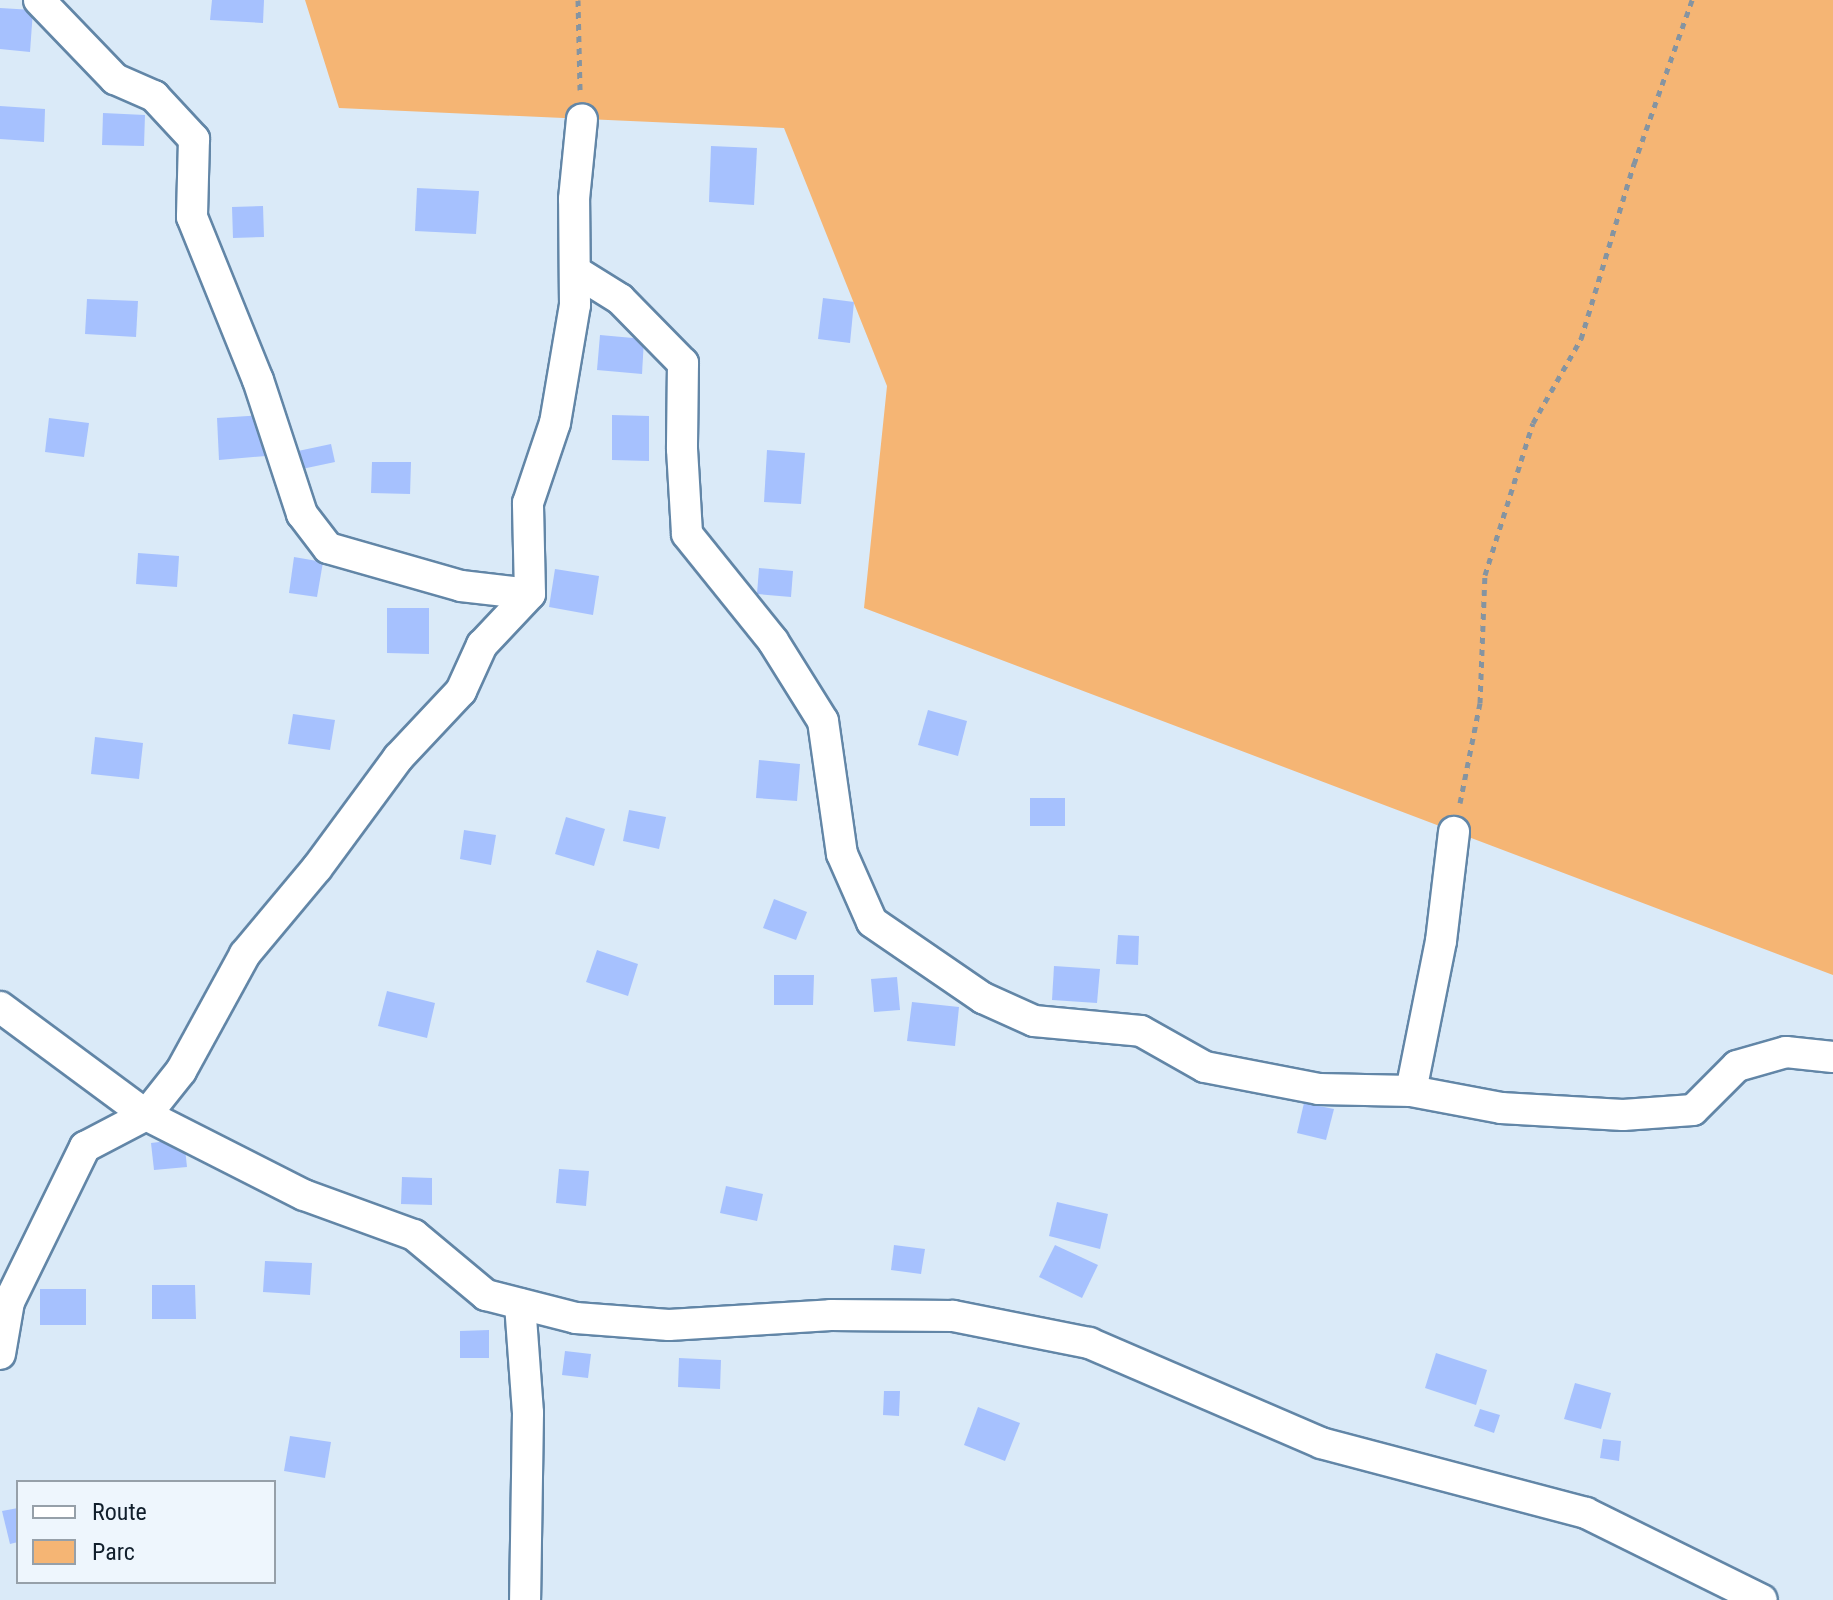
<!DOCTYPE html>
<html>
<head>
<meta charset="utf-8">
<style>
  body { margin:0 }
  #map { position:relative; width:1833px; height:1600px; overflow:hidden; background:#daeaf8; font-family:"Roboto Condensed",sans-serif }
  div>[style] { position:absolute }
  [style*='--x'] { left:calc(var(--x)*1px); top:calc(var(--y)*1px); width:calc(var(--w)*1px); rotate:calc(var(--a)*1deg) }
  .green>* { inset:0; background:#f5b574 }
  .building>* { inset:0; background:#a6c1fe }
  .path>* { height:5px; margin-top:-2.5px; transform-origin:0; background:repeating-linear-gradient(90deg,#8594a1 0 6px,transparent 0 12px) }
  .roads { filter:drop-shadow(2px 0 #6286a7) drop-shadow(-2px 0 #6286a7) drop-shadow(0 2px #6286a7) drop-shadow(0 -2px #6286a7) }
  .minor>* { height:30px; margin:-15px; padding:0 15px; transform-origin:15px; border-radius:15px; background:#fff }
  span { translate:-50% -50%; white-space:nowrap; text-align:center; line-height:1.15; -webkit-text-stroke:6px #eef6fd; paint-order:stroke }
  .legend { position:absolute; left:16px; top:1480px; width:260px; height:104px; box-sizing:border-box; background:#eef6fd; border:2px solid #96a0a9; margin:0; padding:10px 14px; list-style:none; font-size:24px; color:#111f2c }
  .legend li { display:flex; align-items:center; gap:16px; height:40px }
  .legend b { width:40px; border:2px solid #96a0a9 }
</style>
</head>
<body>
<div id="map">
  <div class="green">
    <div style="clip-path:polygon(305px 0,1833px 0,1833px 975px,864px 608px,887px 386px,784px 128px,339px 108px)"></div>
  </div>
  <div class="building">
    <div style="clip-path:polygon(212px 0,264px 0,263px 23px,210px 20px)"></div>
    <div style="clip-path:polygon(0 8px,33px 10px,30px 52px,0 49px)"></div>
    <div style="clip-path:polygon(0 106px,45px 109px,44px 142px,0 139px)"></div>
    <div style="clip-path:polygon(103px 113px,145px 115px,144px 146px,102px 145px)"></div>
    <div style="clip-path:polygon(711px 146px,757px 148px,754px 205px,709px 202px)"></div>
    <div style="clip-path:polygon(417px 188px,479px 191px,476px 234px,415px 231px)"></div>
    <div style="clip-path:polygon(263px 206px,264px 237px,233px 238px,232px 207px)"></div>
    <div style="clip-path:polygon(823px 298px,854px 302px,850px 343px,818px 339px)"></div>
    <div style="clip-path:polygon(87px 299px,138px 301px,136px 337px,85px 334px)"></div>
    <div style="clip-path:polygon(600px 335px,644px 339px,642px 374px,597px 370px)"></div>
    <div style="clip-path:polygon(263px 415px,266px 456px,219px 460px,217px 418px)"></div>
    <div style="clip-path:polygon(612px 415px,649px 416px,649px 461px,612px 460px)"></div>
    <div style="clip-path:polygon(49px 418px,89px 423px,84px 457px,45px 452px)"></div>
    <div style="clip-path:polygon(331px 444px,335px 462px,302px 469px,298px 451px)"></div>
    <div style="clip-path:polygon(767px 450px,805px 453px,801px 504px,764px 502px)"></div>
    <div style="clip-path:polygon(372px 462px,411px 462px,410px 494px,371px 493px)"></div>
    <div style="clip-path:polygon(138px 553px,179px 556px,177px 587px,136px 584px)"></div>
    <div style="clip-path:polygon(294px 557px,323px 562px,317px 597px,289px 593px)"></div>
    <div style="clip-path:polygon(759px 568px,793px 571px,791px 597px,757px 594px)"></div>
    <div style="clip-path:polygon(555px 569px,599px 576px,593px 615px,549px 607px)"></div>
    <div style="clip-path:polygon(387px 608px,429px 608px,429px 654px,387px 653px)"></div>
    <div style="clip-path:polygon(928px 710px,967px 721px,958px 756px,918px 745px)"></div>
    <div style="clip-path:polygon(293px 714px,335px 720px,330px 750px,288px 744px)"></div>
    <div style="clip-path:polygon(95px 737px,143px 743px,139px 779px,91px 774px)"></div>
    <div style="clip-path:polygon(759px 760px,800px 764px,797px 801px,756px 798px)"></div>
    <div style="clip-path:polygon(1030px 798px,1065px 798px,1065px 826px,1030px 826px)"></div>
    <div style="clip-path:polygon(629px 810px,666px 817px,659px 849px,623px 841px)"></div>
    <div style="clip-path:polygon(566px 817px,605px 829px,594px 866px,555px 854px)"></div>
    <div style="clip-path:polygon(464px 830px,496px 835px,491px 865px,460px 859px)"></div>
    <div style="clip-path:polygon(774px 899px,807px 912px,796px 940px,763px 928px)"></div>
    <div style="clip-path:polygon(1118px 935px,1139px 936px,1138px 965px,1116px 964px)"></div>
    <div style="clip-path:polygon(597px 950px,638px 964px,628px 996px,586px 982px)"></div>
    <div style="clip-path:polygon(1054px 966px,1100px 969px,1097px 1003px,1052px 1000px)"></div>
    <div style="clip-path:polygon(774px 975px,814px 975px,813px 1005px,774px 1005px)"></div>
    <div style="clip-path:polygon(897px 977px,900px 1010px,874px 1012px,871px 979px)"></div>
    <div style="clip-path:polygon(387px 991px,435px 1003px,427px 1038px,378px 1026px)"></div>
    <div style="clip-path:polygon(912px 1002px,959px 1007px,955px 1046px,907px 1041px)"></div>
    <div style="clip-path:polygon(1304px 1103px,1334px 1109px,1326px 1140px,1297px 1133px)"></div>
    <div style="clip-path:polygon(184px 1139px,187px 1167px,154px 1170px,151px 1143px)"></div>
    <div style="clip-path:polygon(559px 1169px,589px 1171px,586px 1206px,556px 1203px)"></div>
    <div style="clip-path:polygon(402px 1177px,432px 1178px,432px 1205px,401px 1204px)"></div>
    <div style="clip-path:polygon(726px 1186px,763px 1194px,757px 1221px,720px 1213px)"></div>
    <div style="clip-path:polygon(1057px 1202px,1108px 1214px,1100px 1249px,1049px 1236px)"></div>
    <div style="clip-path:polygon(894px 1245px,925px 1249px,921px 1274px,891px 1270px)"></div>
    <div style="clip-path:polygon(1055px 1245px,1098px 1265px,1082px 1298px,1039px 1277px)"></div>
    <div style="clip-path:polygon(265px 1261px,312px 1263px,310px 1295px,263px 1292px)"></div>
    <div style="clip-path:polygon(152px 1285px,195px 1285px,196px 1319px,152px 1319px)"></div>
    <div style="clip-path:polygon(40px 1289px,86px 1289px,86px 1325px,40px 1325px)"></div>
    <div style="clip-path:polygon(489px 1330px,489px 1358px,460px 1358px,460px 1331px)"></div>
    <div style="clip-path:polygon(565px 1351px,591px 1354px,588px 1378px,562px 1375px)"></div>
    <div style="clip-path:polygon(1436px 1353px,1487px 1370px,1476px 1405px,1425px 1388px)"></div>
    <div style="clip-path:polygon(679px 1358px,721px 1360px,720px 1389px,678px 1387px)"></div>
    <div style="clip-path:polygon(1575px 1383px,1611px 1393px,1601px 1429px,1564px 1419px)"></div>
    <div style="clip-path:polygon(884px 1391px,900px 1391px,899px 1416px,883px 1415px)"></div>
    <div style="clip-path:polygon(978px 1407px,1020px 1423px,1005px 1461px,964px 1445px)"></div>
    <div style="clip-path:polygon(1480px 1409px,1500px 1415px,1494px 1433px,1474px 1426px)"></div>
    <div style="clip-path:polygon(290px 1436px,331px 1442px,325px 1478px,284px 1471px)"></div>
    <div style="clip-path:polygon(1603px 1439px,1621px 1441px,1619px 1461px,1600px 1458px)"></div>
    <div style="clip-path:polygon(18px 1508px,18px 1542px,10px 1544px,2px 1511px)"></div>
  </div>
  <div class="path">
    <div style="--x:578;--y:0;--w:90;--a:88.7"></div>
    <div style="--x:1460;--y:803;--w:102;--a:-78.7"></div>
    <div style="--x:1480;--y:703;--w:128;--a:-87.8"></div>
    <div style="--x:1485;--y:575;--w:159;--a:-72.5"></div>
    <div style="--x:1533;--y:423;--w:97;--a:-60.3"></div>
    <div style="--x:1581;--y:339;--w:183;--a:-73.2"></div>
    <div style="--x:1634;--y:164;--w:174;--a:-70.5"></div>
  </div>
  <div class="roads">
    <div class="minor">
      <div style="--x:39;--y:0;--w:110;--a:46.1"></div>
      <div style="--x:115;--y:79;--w:43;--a:23.6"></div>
      <div style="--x:154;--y:96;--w:59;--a:47.1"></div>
      <div style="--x:194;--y:139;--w:78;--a:91.5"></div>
      <div style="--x:192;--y:217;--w:176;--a:68"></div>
      <div style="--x:258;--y:380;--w:141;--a:71.8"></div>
      <div style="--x:302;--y:514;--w:43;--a:52.6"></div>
      <div style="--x:328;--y:548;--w:138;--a:15.9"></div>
      <div style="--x:461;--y:586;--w:69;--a:6.6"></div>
      <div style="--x:575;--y:271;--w:53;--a:31.9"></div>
      <div style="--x:620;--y:299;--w:90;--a:45.5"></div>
      <div style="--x:683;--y:363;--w:86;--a:90.7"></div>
      <div style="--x:682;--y:449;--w:85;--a:86.6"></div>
      <div style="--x:687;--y:534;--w:137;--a:51.2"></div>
      <div style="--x:773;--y:641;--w:94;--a:58"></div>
      <div style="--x:823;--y:721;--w:134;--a:81.9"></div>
      <div style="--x:842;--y:854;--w:74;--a:66.2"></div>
      <div style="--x:872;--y:922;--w:135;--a:34.4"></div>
      <div style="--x:983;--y:998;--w:56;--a:24.3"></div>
      <div style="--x:1034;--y:1021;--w:107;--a:5.3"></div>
      <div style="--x:1141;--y:1031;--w:73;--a:29.4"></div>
      <div style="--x:1205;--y:1067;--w:116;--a:10.9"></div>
      <div style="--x:1319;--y:1089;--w:92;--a:1.2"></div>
      <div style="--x:1411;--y:1091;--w:92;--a:10.7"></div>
      <div style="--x:1501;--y:1108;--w:122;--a:3.3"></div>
      <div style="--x:1623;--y:1115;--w:70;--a:-4.1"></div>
      <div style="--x:1693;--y:1110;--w:62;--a:-45"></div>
      <div style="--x:1737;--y:1066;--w:51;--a:-15.9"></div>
      <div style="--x:1786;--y:1052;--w:47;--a:6.1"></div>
      <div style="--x:0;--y:1007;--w:182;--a:36.5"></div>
      <div style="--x:146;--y:1115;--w:177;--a:26.9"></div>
      <div style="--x:304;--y:1195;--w:117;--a:20"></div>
      <div style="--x:414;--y:1235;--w:94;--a:39.8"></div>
      <div style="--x:486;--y:1295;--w:93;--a:14.3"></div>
      <div style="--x:576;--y:1318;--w:93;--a:4.3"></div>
      <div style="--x:669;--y:1325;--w:162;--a:-3.5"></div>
      <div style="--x:831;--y:1315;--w:122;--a:0.5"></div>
      <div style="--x:953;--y:1316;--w:139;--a:11.2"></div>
      <div style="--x:1089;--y:1343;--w:253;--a:23.3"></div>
      <div style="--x:1321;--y:1443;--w:274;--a:14.8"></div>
      <div style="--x:1586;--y:1513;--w:196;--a:26.3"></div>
      <div style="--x:1411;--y:1091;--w:153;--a:-78.7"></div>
      <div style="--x:1441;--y:941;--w:110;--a:-83.2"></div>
      <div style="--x:520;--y:1304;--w:109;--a:85.8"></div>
      <div style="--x:528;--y:1413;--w:187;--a:90.9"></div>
      <div style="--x:0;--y:1354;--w:53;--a:-80.2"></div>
      <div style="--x:9;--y:1302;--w:173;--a:-63.9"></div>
      <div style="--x:85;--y:1147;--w:69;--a:-27.7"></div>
      <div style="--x:146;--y:1115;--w:56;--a:-51.5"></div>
      <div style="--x:181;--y:1071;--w:133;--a:-61.3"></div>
      <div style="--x:245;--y:954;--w:112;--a:-50.1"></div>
      <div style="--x:317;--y:868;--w:137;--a:-53.6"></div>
      <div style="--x:398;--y:758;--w:92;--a:-46.8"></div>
      <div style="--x:461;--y:691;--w:51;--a:-65.5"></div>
      <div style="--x:482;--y:645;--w:70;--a:-46.7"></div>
      <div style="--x:530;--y:594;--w:91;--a:-91.3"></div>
      <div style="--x:528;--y:503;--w:84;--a:-71.4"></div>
      <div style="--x:555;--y:423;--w:120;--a:-80.4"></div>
      <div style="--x:575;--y:305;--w:106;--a:-90.5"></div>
      <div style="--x:574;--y:199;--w:80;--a:-84.3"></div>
    </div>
  </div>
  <ul class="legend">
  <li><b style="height:10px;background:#fff"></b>Route</li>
  <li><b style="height:22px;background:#f5b574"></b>Parc</li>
  </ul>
</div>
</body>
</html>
